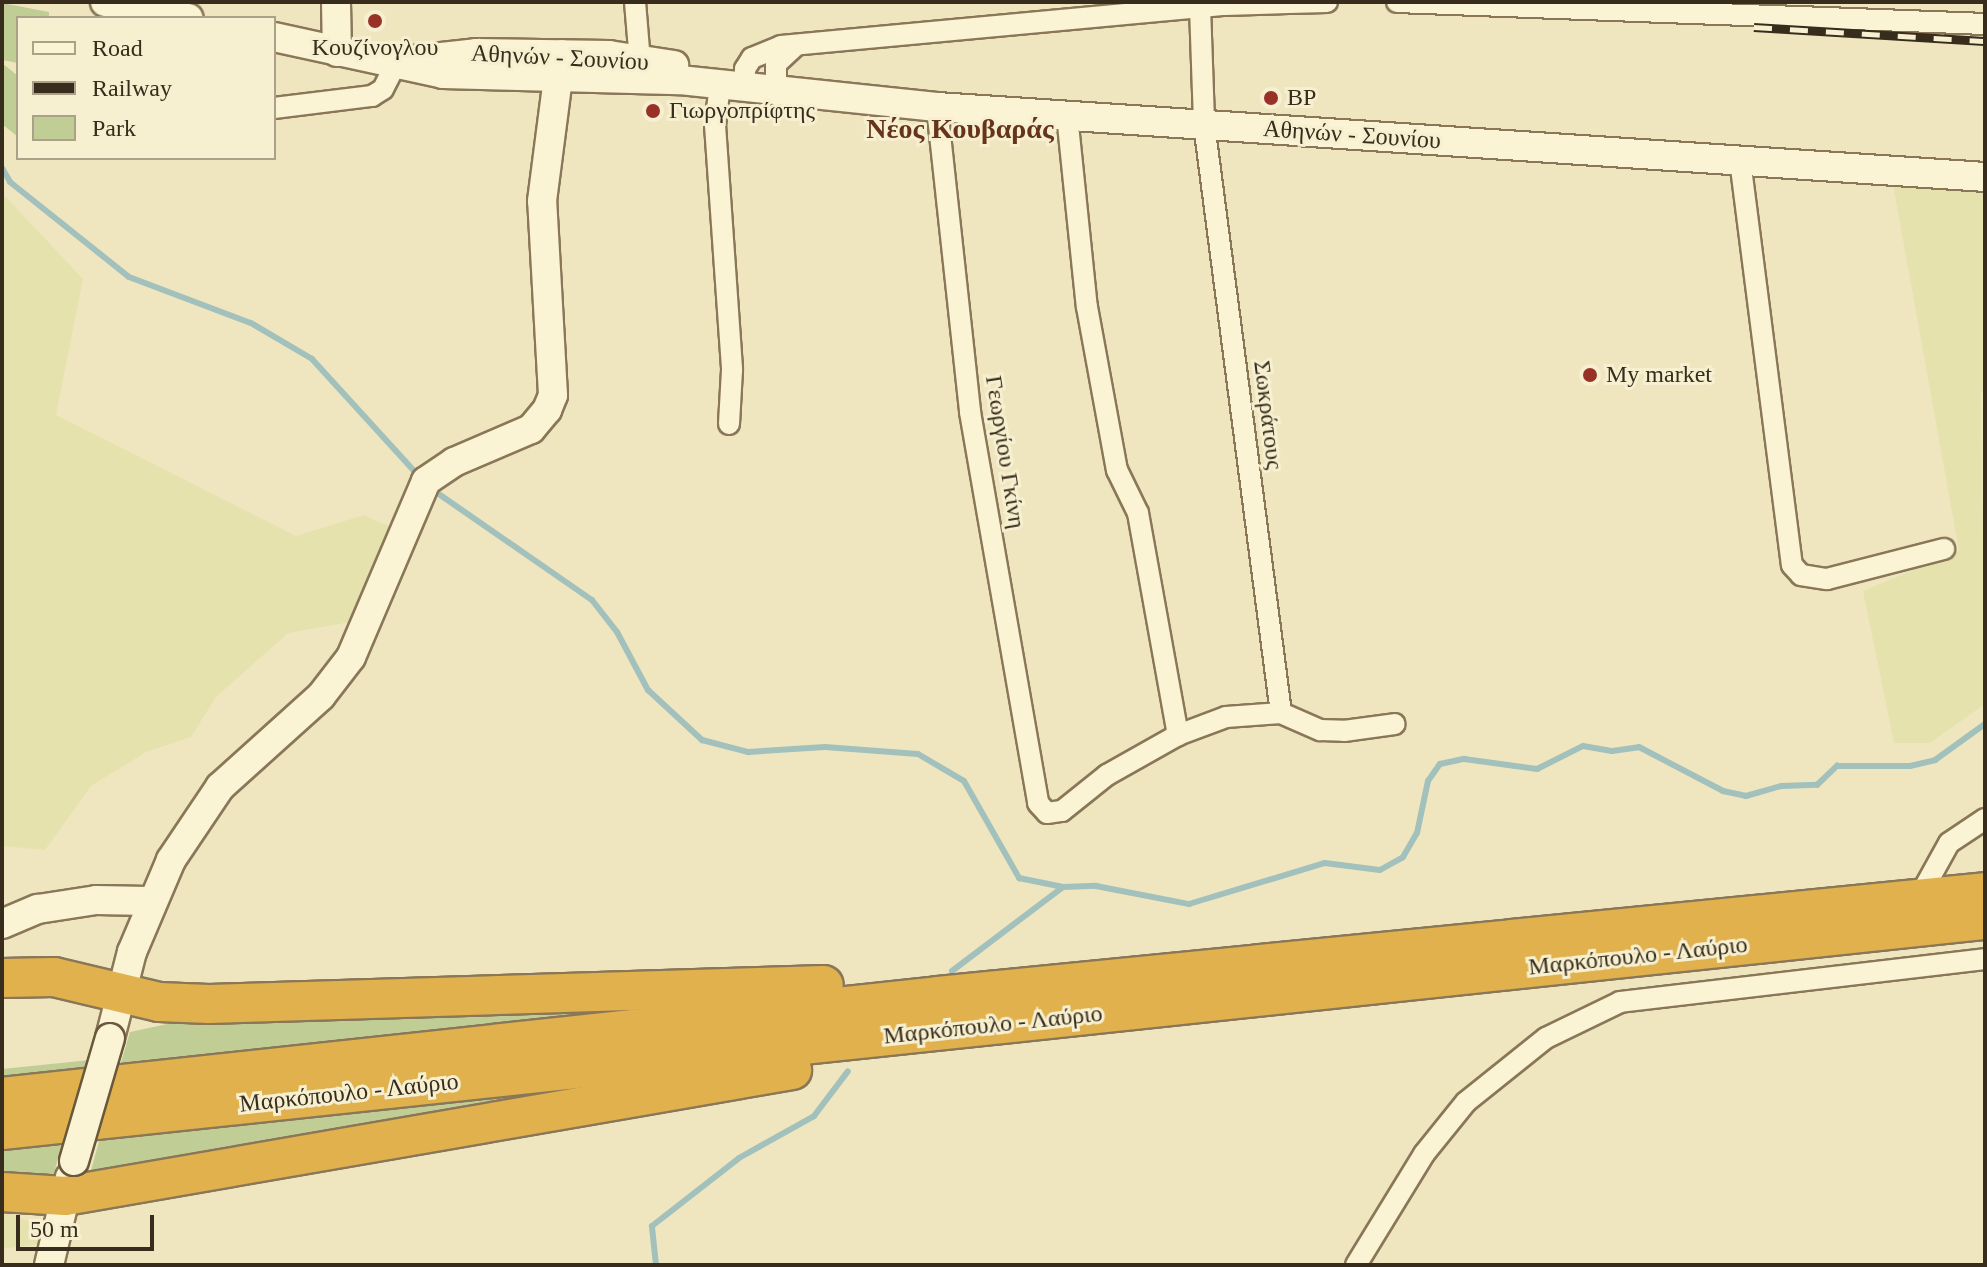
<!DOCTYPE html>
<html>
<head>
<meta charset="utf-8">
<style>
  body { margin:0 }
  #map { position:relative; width:1987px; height:1267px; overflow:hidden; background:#efe6c0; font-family:"Times New Roman",serif }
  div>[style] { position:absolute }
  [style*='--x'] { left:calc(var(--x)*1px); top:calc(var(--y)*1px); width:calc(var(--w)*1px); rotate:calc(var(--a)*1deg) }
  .farmland>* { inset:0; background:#e5e2ae }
  .green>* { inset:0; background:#c0cd94 }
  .stream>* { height:6px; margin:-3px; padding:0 3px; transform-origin:3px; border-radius:3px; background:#a3c1bc }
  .roads { filter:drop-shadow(2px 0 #897758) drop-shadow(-2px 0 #897758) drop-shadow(0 2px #897758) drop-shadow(0 -2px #897758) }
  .street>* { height:20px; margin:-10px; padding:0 10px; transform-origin:10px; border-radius:10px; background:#faf3d4 }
  .secondary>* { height:28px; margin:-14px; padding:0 14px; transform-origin:14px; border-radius:14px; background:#faf3d4 }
  .highway>* { height:38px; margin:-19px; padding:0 19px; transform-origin:19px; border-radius:19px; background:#e1b14e }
  .rail>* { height:9px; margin-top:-4.5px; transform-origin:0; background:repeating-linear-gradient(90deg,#f6efd0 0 18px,#382d1d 0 36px); box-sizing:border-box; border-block:2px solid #382d1d }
  .bridges { filter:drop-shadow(2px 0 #6a583b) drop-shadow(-2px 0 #6a583b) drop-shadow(0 2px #6a583b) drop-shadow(0 -2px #6a583b) }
  .secondary-bridge>* { height:28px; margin:-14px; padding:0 14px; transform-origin:14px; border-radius:14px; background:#faf3d4 }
  .dots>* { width:22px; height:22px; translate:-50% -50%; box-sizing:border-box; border:4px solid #f6efd0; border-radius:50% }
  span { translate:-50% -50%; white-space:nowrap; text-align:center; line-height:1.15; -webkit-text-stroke:6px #f6efd0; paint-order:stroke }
  .poi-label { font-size:24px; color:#382d1d }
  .left { translate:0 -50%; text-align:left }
  .street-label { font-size:24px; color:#382d1d }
  .quarter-label { font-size:28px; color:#66331b; font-weight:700 }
  .frame { position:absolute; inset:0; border:4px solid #382d1d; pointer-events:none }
  .legend { position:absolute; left:16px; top:16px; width:260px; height:144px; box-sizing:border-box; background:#f6efd0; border:2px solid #aaa188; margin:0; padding:10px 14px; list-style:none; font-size:24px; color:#382d1d }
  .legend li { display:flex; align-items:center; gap:16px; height:40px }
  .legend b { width:40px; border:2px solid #aaa188 }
  .scale { position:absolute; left:16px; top:1215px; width:138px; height:36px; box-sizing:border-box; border:4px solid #382d1d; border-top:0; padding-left:10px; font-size:24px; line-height:28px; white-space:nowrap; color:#382d1d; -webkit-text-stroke:6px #f6efd0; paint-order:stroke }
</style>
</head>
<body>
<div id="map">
  <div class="farmland">
    <div style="clip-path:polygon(1893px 184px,1985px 192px,1985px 391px,1981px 392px,1985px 704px,1930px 743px,1894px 743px,1863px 591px,1959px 551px)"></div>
    <div style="clip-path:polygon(2px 193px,83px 279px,56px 415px,296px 536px,364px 515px,393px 528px,356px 621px,288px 633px,216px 697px,191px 737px,146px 752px,91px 786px,45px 850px,2px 846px)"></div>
    <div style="clip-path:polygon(2px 1210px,45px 1228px,40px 1244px,2px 1249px)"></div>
  </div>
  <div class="green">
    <div style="clip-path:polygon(2px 3px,49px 12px,49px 18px,18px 18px,18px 63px,2px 60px)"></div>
    <div style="clip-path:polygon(2px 63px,18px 76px,18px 137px,2px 124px)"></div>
    <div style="clip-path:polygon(826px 995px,119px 1069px,130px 1032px,172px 1023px)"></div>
    <div style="clip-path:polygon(802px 1052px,88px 1181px,103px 1127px)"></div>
    <div style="clip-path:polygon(90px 1060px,87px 1072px,2px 1081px,2px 1069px)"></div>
    <div style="clip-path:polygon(66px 1130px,51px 1184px,2px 1182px,2px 1137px)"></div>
  </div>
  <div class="stream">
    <div style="--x:2;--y:168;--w:16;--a:60"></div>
    <div style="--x:10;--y:182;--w:152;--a:38.6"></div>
    <div style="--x:129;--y:277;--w:130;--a:20.7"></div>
    <div style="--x:251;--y:323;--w:71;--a:30.5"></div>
    <div style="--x:312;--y:359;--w:159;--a:47.6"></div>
    <div style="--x:433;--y:490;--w:193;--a:34.7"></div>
    <div style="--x:592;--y:600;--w:41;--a:52"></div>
    <div style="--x:617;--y:632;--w:66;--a:61.9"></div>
    <div style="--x:648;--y:690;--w:74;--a:42.8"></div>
    <div style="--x:702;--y:740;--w:48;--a:14.6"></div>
    <div style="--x:748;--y:752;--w:77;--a:-3.7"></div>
    <div style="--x:825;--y:747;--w:93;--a:4.3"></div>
    <div style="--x:918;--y:754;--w:53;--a:30.4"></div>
    <div style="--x:964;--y:781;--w:112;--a:60.4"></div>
    <div style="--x:1019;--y:878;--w:45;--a:11.6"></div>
    <div style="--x:952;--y:971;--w:139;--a:-37.1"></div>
    <div style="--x:1063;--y:887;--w:33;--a:-2"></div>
    <div style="--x:1096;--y:886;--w:95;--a:11"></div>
    <div style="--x:1189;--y:904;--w:142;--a:-16.8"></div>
    <div style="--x:1325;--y:863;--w:55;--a:7.3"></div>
    <div style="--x:1380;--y:870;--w:26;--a:-29"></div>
    <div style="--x:1403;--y:857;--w:28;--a:-60"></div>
    <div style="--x:1417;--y:833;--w:53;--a:-78.1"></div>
    <div style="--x:1428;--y:781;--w:21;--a:-55"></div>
    <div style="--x:1440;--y:764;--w:25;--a:-12"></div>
    <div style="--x:1464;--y:759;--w:74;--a:7.8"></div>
    <div style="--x:1537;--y:769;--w:51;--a:-26.6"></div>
    <div style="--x:1583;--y:746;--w:29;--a:10"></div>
    <div style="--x:1612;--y:751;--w:27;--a:-8"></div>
    <div style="--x:1639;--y:747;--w:95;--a:27.6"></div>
    <div style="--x:1723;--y:791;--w:24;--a:12"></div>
    <div style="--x:1746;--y:796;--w:37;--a:-16"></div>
    <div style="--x:1782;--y:786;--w:35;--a:-2"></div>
    <div style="--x:1817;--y:785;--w:28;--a:-44"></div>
    <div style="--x:1837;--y:766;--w:73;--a:0"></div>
    <div style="--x:1910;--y:766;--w:26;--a:-13"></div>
    <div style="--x:1935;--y:760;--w:62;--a:-35.8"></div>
    <div style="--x:656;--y:1265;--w:39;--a:-96"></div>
    <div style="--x:652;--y:1226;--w:110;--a:-38"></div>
    <div style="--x:739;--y:1158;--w:86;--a:-29.2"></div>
    <div style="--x:814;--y:1116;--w:56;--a:-52.9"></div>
  </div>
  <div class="roads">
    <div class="street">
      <div style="--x:635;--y:2;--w:71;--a:85.2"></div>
      <div style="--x:1397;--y:2;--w:588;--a:2.14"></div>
      <div style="--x:1200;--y:7;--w:117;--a:88"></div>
      <div style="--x:1204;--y:124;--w:594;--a:82.55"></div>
      <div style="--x:720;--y:85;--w:40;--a:97.1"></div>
      <div style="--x:715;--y:125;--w:246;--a:86"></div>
      <div style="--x:732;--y:370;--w:54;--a:93.2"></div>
      <div style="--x:744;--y:89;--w:20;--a:-87"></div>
      <div style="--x:745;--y:69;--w:13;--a:-58"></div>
      <div style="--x:752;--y:58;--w:31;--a:-22"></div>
      <div style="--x:781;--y:46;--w:446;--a:-5.3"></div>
      <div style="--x:1225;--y:5;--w:102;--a:-1.7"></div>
      <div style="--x:776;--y:93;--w:29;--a:-90"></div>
      <div style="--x:776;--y:64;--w:26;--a:-43"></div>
      <div style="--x:937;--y:107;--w:307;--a:83.8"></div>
      <div style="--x:970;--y:412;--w:397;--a:80.1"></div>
      <div style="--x:1038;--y:803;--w:13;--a:48"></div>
      <div style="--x:1047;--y:813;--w:15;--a:-8"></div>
      <div style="--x:1062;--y:811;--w:58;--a:-38.7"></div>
      <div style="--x:1107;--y:775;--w:81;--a:-29.4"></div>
      <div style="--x:1178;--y:735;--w:51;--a:-20.6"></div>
      <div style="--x:1226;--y:717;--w:55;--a:-4.2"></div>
      <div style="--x:1281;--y:713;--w:43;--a:23.6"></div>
      <div style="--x:1320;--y:730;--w:24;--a:2"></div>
      <div style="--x:1344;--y:731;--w:51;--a:-7.8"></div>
      <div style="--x:274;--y:108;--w:99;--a:-7"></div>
      <div style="--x:372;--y:96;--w:13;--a:-32"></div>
      <div style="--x:383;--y:89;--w:29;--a:-63"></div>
      <div style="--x:1067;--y:115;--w:193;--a:84.1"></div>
      <div style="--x:1087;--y:307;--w:166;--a:79.6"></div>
      <div style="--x:1117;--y:470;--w:48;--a:64"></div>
      <div style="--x:1138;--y:513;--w:226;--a:79.8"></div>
      <div style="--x:1740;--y:160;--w:408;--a:82.7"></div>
      <div style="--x:1792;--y:565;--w:13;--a:48"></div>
      <div style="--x:1801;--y:575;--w:26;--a:9"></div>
      <div style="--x:1827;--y:579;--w:121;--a:-14.4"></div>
      <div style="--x:1918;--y:899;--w:64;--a:-61"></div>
      <div style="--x:1949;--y:843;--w:43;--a:-33.7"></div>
      <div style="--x:1356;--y:1265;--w:130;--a:-58.5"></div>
      <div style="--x:1424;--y:1154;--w:67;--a:-51.1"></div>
      <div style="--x:1466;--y:1102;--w:102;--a:-38.7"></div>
      <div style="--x:1546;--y:1038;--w:82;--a:-25.9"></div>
      <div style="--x:1620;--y:1002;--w:368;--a:-6.7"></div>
    </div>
    <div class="secondary">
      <div style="--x:105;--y:2;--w:85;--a:10.9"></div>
      <div style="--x:336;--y:2;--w:50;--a:88.9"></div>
      <div style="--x:274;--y:37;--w:173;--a:12.3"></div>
      <div style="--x:443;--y:74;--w:237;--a:1.5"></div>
      <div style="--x:680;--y:80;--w:258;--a:6"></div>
      <div style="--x:937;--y:107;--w:1050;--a:3.82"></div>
      <div style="--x:405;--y:61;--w:71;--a:-6.4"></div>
      <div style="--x:476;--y:53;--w:133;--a:0.9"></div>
      <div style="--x:609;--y:55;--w:66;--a:8.7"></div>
      <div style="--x:2;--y:924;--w:39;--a:-23"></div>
      <div style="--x:38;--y:909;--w:59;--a:-8.8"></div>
      <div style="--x:96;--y:900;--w:53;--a:1.1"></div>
      <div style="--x:110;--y:1038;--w:89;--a:-75.7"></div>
      <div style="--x:132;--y:952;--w:100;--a:-67"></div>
      <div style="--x:171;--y:860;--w:88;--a:-56.1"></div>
      <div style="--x:220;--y:787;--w:136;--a:-42"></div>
      <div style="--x:321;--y:696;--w:49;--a:-52.4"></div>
      <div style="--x:351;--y:657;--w:191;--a:-66.9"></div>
      <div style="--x:426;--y:481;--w:34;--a:-34"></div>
      <div style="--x:454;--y:462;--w:84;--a:-23.2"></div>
      <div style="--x:531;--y:429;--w:25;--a:-50"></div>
      <div style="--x:547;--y:410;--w:16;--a:-68"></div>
      <div style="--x:553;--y:395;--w:194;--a:-93.2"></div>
      <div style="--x:542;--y:201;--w:148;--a:-82.6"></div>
      <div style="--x:49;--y:1265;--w:90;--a:-76.6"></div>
    </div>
    <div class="highway">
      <div style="--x:2;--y:978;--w:52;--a:-1.1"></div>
      <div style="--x:54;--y:977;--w:108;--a:13.4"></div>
      <div style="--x:159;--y:1002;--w:50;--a:2.3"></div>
      <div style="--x:209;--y:1004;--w:615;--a:-1.77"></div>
      <div style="--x:2;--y:1097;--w:941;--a:-6.16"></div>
      <div style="--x:938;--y:996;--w:1052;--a:-5.67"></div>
      <div style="--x:2;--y:1130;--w:1994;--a:-6.05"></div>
      <div style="--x:2;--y:1192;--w:63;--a:3.6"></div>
      <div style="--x:65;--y:1196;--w:738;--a:-9.83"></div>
    </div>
  </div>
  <div class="rail">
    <div style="--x:1754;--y:27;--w:231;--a:3.5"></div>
  </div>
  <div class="bridges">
    <div class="secondary-bridge">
      <div style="--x:74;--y:1161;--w:128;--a:-73.7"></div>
    </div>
  </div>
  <div class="dots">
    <div style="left:375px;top:21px;background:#993226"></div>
    <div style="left:1271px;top:98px;background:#993226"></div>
    <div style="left:653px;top:111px;background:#993226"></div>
    <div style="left:1590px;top:375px;background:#993226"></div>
  </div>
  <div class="poi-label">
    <span style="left:375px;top:48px">Κουζίνογλου</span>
    <span class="left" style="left:1287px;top:98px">BP</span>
    <span class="left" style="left:669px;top:111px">Γιωργοπρίφτης</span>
    <span class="left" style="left:1606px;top:375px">My market</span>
  </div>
  <div class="street-label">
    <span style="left:560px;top:58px;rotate:3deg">Αθηνών - Σουνίου</span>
    <span style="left:1352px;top:135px;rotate:4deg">Αθηνών - Σουνίου</span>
    <span style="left:1268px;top:415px;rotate:83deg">Σωκράτους</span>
    <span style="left:1005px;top:452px;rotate:81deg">Γεωργίου Γκίνη</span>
    <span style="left:1638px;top:956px;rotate:-6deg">Μαρκόπουλο - Λαύριο</span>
    <span style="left:993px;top:1025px;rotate:-6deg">Μαρκόπουλο - Λαύριο</span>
    <span style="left:349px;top:1093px;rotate:-6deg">Μαρκόπουλο - Λαύριο</span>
  </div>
  <div class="quarter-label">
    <span style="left:960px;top:129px">Νέος Κουβαράς</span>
  </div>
  <div class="frame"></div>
  <ul class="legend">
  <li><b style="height:10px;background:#faf3d4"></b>Road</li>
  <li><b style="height:10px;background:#382d1d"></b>Railway</li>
  <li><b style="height:22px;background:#c0cd94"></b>Park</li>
  </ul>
  <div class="scale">50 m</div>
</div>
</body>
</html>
